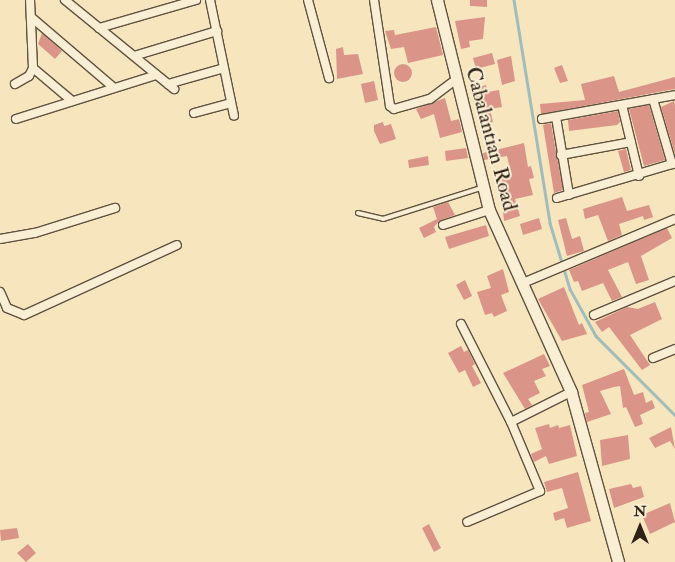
<!DOCTYPE html>
<html>
<head>
<meta charset="utf-8">
<style>
  body { margin:0 }
  #map { position:relative; width:675px; height:562px; overflow:hidden; background:#f7e5be; font-family:"IM FELL Double Pica",serif }
  div>[style] { position:absolute }
  [style*='--x'] { left:calc(var(--x)*1px); top:calc(var(--y)*1px); width:calc(var(--w)*1px); rotate:calc(var(--a)*1deg) }
  .stream>* { height:2.5px; margin:-1.25px; padding:0 1.25px; transform-origin:1.25px; border-radius:1.25px; background:#a1bdbb }
  .building>* { inset:0; background:#db9588 }
  .round { border-radius:50% }
  .roads { filter:drop-shadow(1px 0 #60523f) drop-shadow(-1px 0 #60523f) drop-shadow(0 1px #60523f) drop-shadow(0 -1px #60523f) }
  .lane>* { height:4px; margin:-2px; padding:0 2px; transform-origin:2px; border-radius:2px; background:#faeed5 }
  .street>* { height:8px; margin:-4px; padding:0 4px; transform-origin:4px; border-radius:4px; background:#faeed5 }
  .secondary>* { height:11px; margin:-5.5px; padding:0 5.5px; transform-origin:5.5px; border-radius:5.5px; background:#faeed5 }
  span { translate:-50% -50%; white-space:nowrap; text-align:center; line-height:1.15; -webkit-text-stroke:4px #faeed5; paint-order:stroke }
  .street-label { font-size:21px; color:#2e2115 }
  .north { position:absolute; left:615px; top:502px; width:50px; height:50px; -webkit-text-stroke:4px #faeed5; paint-order:stroke; rotate:0deg; font-size:14px; font-weight:700; line-height:20px; text-align:center; color:#2e2115 }
  .north::after { content:''; display:block; margin:auto; width:18px; height:22px; background:#2e2115; clip-path:polygon(50% 0,100% 100%,50% 72%,0 100%) }
</style>
</head>
<body>
<div id="map">
  <div class="stream">
    <div style="--x:514;--y:0;--w:226;--a:80.8"></div>
    <div style="--x:550;--y:223;--w:69;--a:73.1"></div>
    <div style="--x:570;--y:289;--w:54;--a:61"></div>
    <div style="--x:596;--y:336;--w:112;--a:45"></div>
  </div>
  <div class="building">
    <div style="clip-path:polygon(470px 0,487px 0,487px 7px,470px 6px)"></div>
    <div style="clip-path:polygon(485px 17px,483px 39px,469px 41px,470px 47px,461px 49px,455px 21px)"></div>
    <div style="clip-path:polygon(436px 27px,443px 55px,408px 63px,404px 47px,391px 49px,385px 31px,394px 30px,395px 35px)"></div>
    <div style="clip-path:polygon(42px 33px,62px 51px,55px 59px,38px 44px)"></div>
    <div style="clip-path:polygon(343px 47px,344px 55px,358px 54px,363px 74px,337px 79px,336px 49px)"></div>
    <div style="clip-path:polygon(492px 53px,495px 64px,476px 69px,473px 58px)"></div>
    <div style="clip-path:polygon(511px 56px,515px 81px,502px 85px,497px 60px)"></div>
    <div class="round" style="left:394px;top:64px;width:18px;height:18px"></div>
    <div style="clip-path:polygon(562px 65px,568px 81px,560px 83px,554px 68px)"></div>
    <div style="clip-path:polygon(614px 76px,619px 92px,675px 77px,675px 89px,541px 114px,540px 104px,585px 100px,581px 84px)"></div>
    <div style="clip-path:polygon(374px 81px,378px 100px,365px 103px,361px 84px)"></div>
    <div style="clip-path:polygon(486px 85px,488px 92px,499px 90px,502px 107px,490px 109px,493px 122px,482px 125px,470px 90px)"></div>
    <div style="clip-path:polygon(445px 98px,451px 121px,459px 119px,462px 132px,440px 138px,434px 114px,421px 119px,416px 109px)"></div>
    <div style="clip-path:polygon(674px 101px,675px 106px,675px 154px,661px 107px)"></div>
    <div style="clip-path:polygon(649px 105px,665px 160px,644px 166px,629px 109px)"></div>
    <div style="clip-path:polygon(618px 111px,620px 122px,617px 125px,569px 131px,568px 120px)"></div>
    <div style="clip-path:polygon(383px 122px,384px 126px,391px 124px,396px 139px,380px 144px,374px 131px,374px 125px)"></div>
    <div style="clip-path:polygon(551px 123px,563px 190px,554px 193px,543px 125px)"></div>
    <div style="clip-path:polygon(524px 143px,528px 167px,531px 166px,534px 178px,529px 179px,533px 195px,515px 199px,520px 216px,504px 221px,499px 177px,511px 174px,507px 156px,484px 160px,483px 153px)"></div>
    <div style="clip-path:polygon(466px 148px,468px 158px,446px 161px,445px 151px)"></div>
    <div style="clip-path:polygon(626px 149px,631px 170px,624px 172px,618px 151px)"></div>
    <div style="clip-path:polygon(428px 156px,429px 165px,409px 168px,408px 160px)"></div>
    <div style="clip-path:polygon(622px 197px,627px 211px,649px 205px,653px 217px,644px 220px,643px 216px,619px 224px,622px 235px,608px 241px,598px 215px,585px 219px,583px 209px)"></div>
    <div style="clip-path:polygon(448px 202px,455px 215px,439px 221px,434px 227px,436px 232px,424px 238px,419px 228px,437px 219px,433px 207px)"></div>
    <div style="clip-path:polygon(539px 218px,542px 229px,523px 235px,520px 224px)"></div>
    <div style="clip-path:polygon(566px 218px,572px 239px,580px 236px,584px 251px,567px 256px,558px 220px)"></div>
    <div style="clip-path:polygon(486px 225px,489px 236px,449px 249px,445px 237px)"></div>
    <div style="clip-path:polygon(667px 228px,672px 238px,641px 256px,649px 280px,636px 284px,628px 262px,608px 270px,622px 297px,612px 301px,603px 283px,582px 291px,578px 281px,574px 282px,569px 270px)"></div>
    <div style="clip-path:polygon(503px 269px,509px 292px,501px 295px,507px 311px,494px 317px,492px 313px,485px 315px,477px 292px,491px 288px,487px 276px)"></div>
    <div style="clip-path:polygon(465px 280px,472px 296px,464px 300px,456px 285px)"></div>
    <div style="clip-path:polygon(564px 287px,579px 325px,582px 323px,587px 334px,562px 341px,538px 299px)"></div>
    <div style="clip-path:polygon(655px 302px,662px 319px,630px 335px,650px 365px,642px 370px,609px 327px,602px 332px,595px 322px,627px 307px,638px 309px)"></div>
    <div style="clip-path:polygon(461px 346px,464px 352px,468px 350px,475px 364px,472px 366px,481px 383px,473px 387px,465px 370px,459px 373px,448px 353px)"></div>
    <div style="clip-path:polygon(544px 354px,550px 366px,542px 369px,546px 376px,534px 381px,540px 393px,528px 399px,532px 405px,525px 409px,503px 373px)"></div>
    <div style="clip-path:polygon(624px 369px,634px 395px,643px 392px,646px 403px,652px 400px,655px 408px,640px 415px,643px 424px,635px 427px,626px 407px,623px 408px,620px 386px,614px 387px,600px 391px,611px 414px,587px 422px,585px 413px,589px 412px,582px 385px)"></div>
    <div style="clip-path:polygon(549px 424px,550px 428px,558px 425px,559px 428px,570px 425px,577px 456px,549px 464px,546px 456px,534px 462px,531px 454px,542px 449px,535px 428px)"></div>
    <div style="clip-path:polygon(671px 427px,675px 449px,670px 441px,655px 448px,649px 438px)"></div>
    <div style="clip-path:polygon(628px 435px,630px 459px,602px 466px,600px 440px)"></div>
    <div style="clip-path:polygon(578px 472px,591px 521px,567px 528px,564px 518px,555px 521px,553px 513px,568px 508px,562px 488px,547px 492px,544px 482px)"></div>
    <div style="clip-path:polygon(631px 484px,633px 488px,641px 486px,644px 497px,614px 508px,609px 489px)"></div>
    <div style="clip-path:polygon(670px 503px,675px 522px,650px 534px,642px 515px)"></div>
    <div style="clip-path:polygon(429px 524px,441px 548px,434px 552px,422px 528px)"></div>
    <div style="clip-path:polygon(17px 528px,19px 538px,1px 541px,0 530px)"></div>
    <div style="clip-path:polygon(28px 544px,36px 553px,26px 562px,17px 553px)"></div>
  </div>
  <div class="roads">
    <div class="lane">
      <div style="--x:358;--y:213;--w:26;--a:13"></div>
      <div style="--x:383;--y:219;--w:103;--a:-17.6"></div>
    </div>
    <div class="street">
      <div style="--x:65;--y:0;--w:141;--a:39.2"></div>
      <div style="--x:210;--y:0;--w:118;--a:78.3"></div>
      <div style="--x:308;--y:0;--w:81;--a:74.9"></div>
      <div style="--x:374;--y:0;--w:107;--a:81.4"></div>
      <div style="--x:390;--y:106;--w:5;--a:37"></div>
      <div style="--x:394;--y:109;--w:37;--a:-16"></div>
      <div style="--x:430;--y:99;--w:31;--a:-37"></div>
      <div style="--x:31;--y:17;--w:109;--a:40.5"></div>
      <div style="--x:99;--y:28;--w:101;--a:-16.1"></div>
      <div style="--x:134;--y:56;--w:87;--a:-16.8"></div>
      <div style="--x:33;--y:68;--w:51;--a:40.2"></div>
      <div style="--x:15;--y:84;--w:16;--a:-30"></div>
      <div style="--x:29;--y:76;--w:9;--a:-63"></div>
      <div style="--x:33;--y:68;--w:68;--a:-92.5"></div>
      <div style="--x:168;--y:84;--w:58;--a:-15.9"></div>
      <div style="--x:653;--y:99;--w:68;--a:73.7"></div>
      <div style="--x:622;--y:105;--w:73;--a:76.5"></div>
      <div style="--x:194;--y:113;--w:38;--a:-15"></div>
      <div style="--x:556;--y:117;--w:79;--a:80.5"></div>
      <div style="--x:16;--y:119;--w:147;--a:-17.4"></div>
      <div style="--x:542;--y:119;--w:135;--a:-10.2"></div>
      <div style="--x:561;--y:155;--w:71;--a:-10.5"></div>
      <div style="--x:557;--y:198;--w:123;--a:-16.5"></div>
      <div style="--x:443;--y:225;--w:48;--a:-18.1"></div>
      <div style="--x:0;--y:239;--w:36;--a:-10"></div>
      <div style="--x:35;--y:233;--w:84;--a:-17.4"></div>
      <div style="--x:523;--y:283;--w:165;--a:-22.8"></div>
      <div style="--x:0;--y:292;--w:17;--a:66"></div>
      <div style="--x:7;--y:308;--w:18;--a:22"></div>
      <div style="--x:24;--y:315;--w:168;--a:-24.6"></div>
      <div style="--x:594;--y:315;--w:88;--a:-22.8"></div>
      <div style="--x:461;--y:324;--w:110;--a:63"></div>
      <div style="--x:511;--y:422;--w:75;--a:67.2"></div>
      <div style="--x:540;--y:491;--w:79;--a:157"></div>
      <div style="--x:653;--y:358;--w:24;--a:-22"></div>
      <div style="--x:511;--y:422;--w:67;--a:-26.6"></div>
    </div>
    <div class="secondary">
      <div style="--x:437;--y:0;--w:216;--a:76.1"></div>
      <div style="--x:489;--y:210;--w:200;--a:65.7"></div>
      <div style="--x:571;--y:392;--w:176;--a:74.5"></div>
    </div>
  </div>
  <div class="street-label">
    <span style="left:491px;top:139px;rotate:75deg">Cabalantian Road</span>
  </div>
  <div class="north">N</div>
</div>
</body>
</html>
